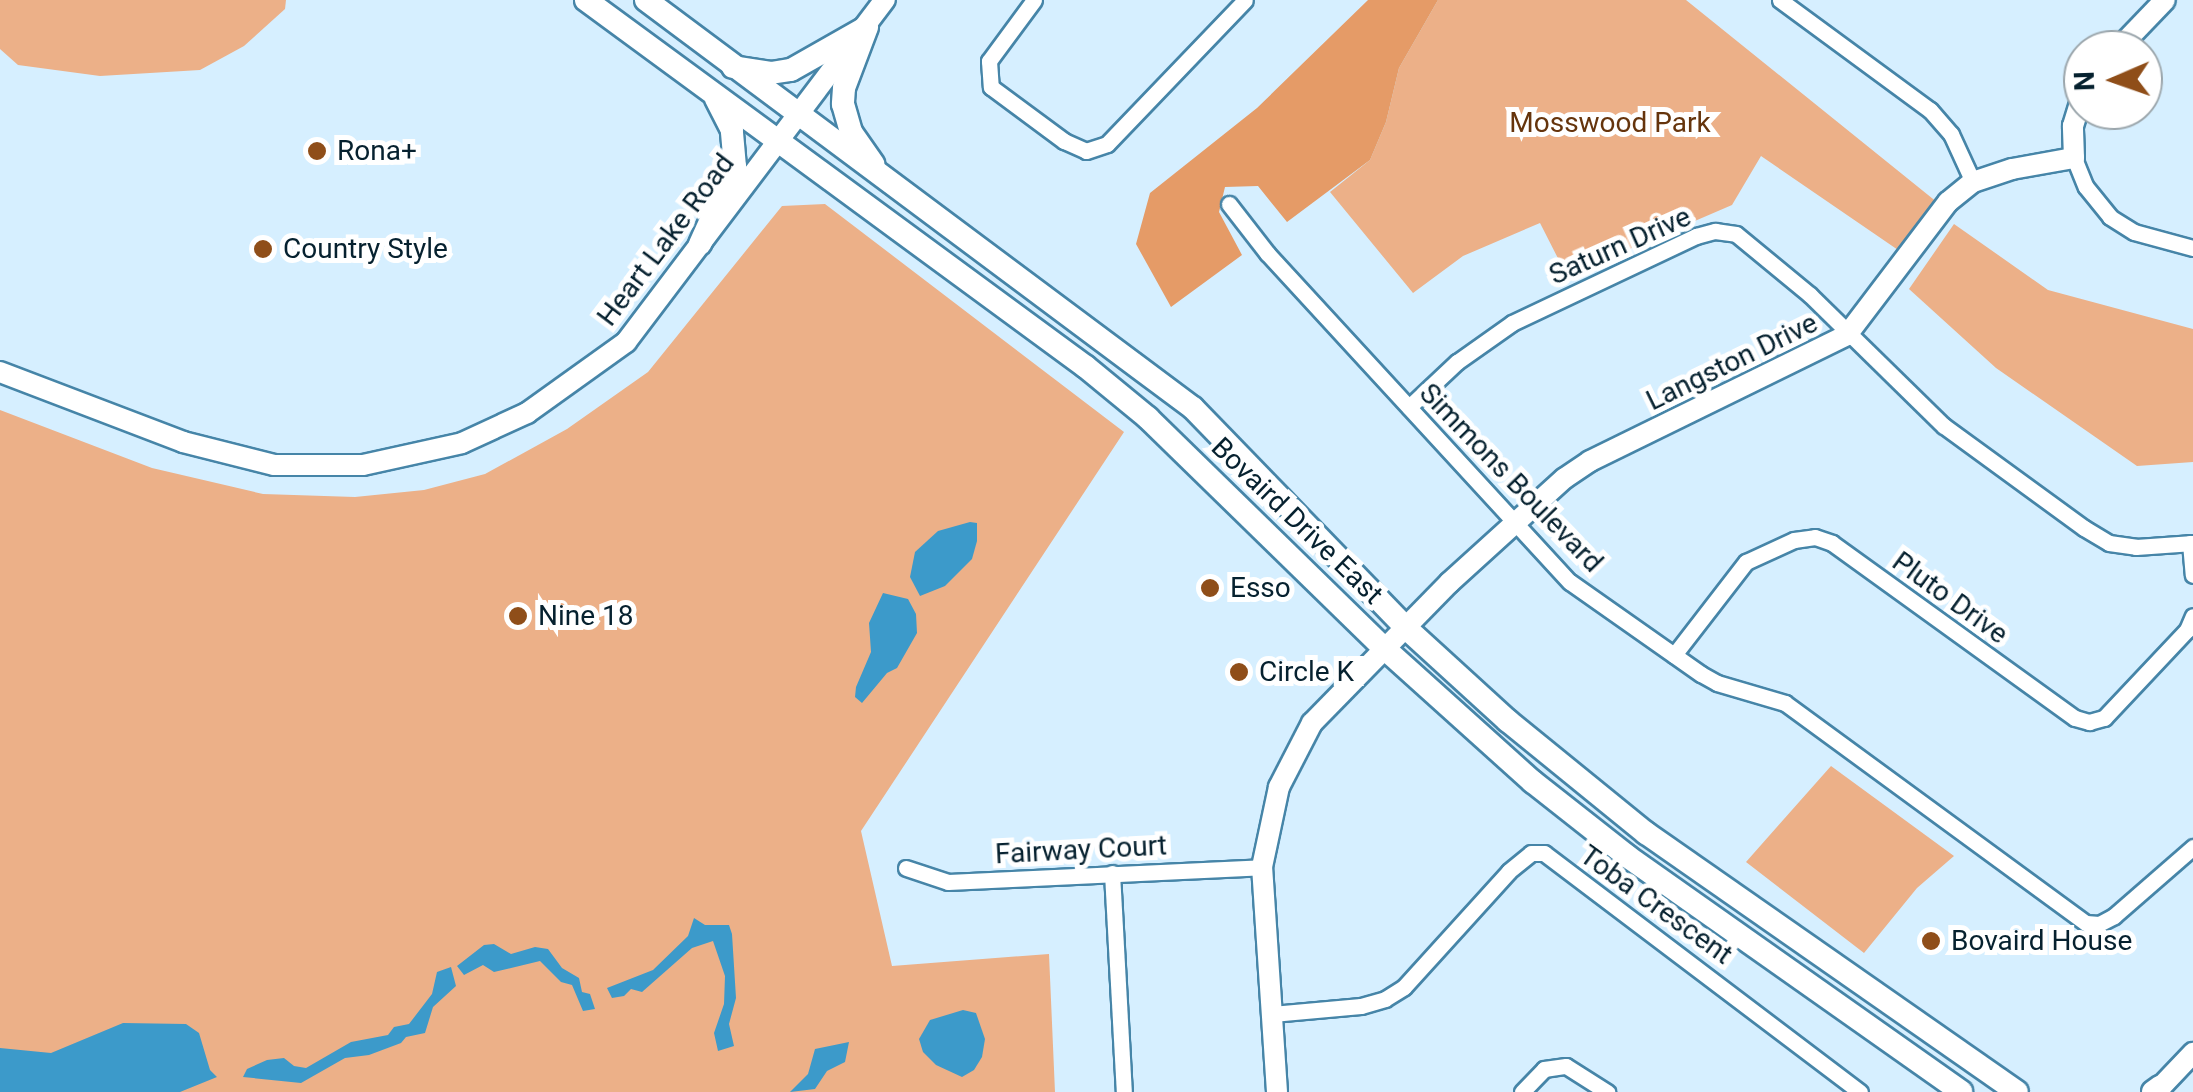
<!DOCTYPE html>
<html>
<head>
<meta charset="utf-8">
<style>
  body { margin:0 }
  #map { position:relative; width:2193px; height:1092px; overflow:hidden; background:#d6efff; font-family:Roboto,sans-serif }
  div>[style] { position:absolute }
  [style*='--x'] { left:calc(var(--x)*1px); top:calc(var(--y)*1px); width:calc(var(--w)*1px); rotate:calc(var(--a)*1deg) }
  .green>* { inset:0; background:#ecb088 }
  .forest>* { inset:0; background:#e59b67 }
  .water>* { inset:0; background:#3c9aca }
  .roads { filter:drop-shadow(2px 0 #4685a8) drop-shadow(-2px 0 #4685a8) drop-shadow(0 2px #4685a8) drop-shadow(0 -2px #4685a8) }
  .street>* { height:15px; margin:-7.5px; padding:0 7.5px; transform-origin:7.5px; border-radius:7.5px; background:#fff }
  .secondary>* { height:20px; margin:-10px; padding:0 10px; transform-origin:10px; border-radius:10px; background:#fff }
  .primary>* { height:22px; margin:-11px; padding:0 11px; transform-origin:11px; border-radius:11px; background:#fff }
  .dots>* { width:28px; height:28px; translate:-50% -50%; box-sizing:border-box; border:5px solid #fff; border-radius:50% }
  span { translate:-50% -50%; white-space:nowrap; text-align:center; line-height:1.15; -webkit-text-stroke:10px #fff; paint-order:stroke }
  .park-label { font-size:28px; color:#65340c }
  .poi-label { font-size:28px; color:#06212f }
  .left { translate:0 -50%; text-align:left }
  .street-label { font-size:28px; color:#06212f }
  .north { position:absolute; left:2063px; top:30px; width:100px; height:100px; box-sizing:border-box; background:#fff; border:2px solid #9ba6ac; border-radius:50%; rotate:268deg; font-size:28px; font-weight:700; line-height:40px; text-align:center; color:#06212f }
  .north::after { content:''; display:block; margin:auto; width:35px; height:45px; background:#8f4e19; clip-path:polygon(50% 0,100% 100%,50% 72%,0 100%) }
</style>
</head>
<body>
<div id="map">
  <div class="green">
    <div style="clip-path:polygon(0 0,286px 0,285px 9px,244px 46px,200px 70px,100px 76px,18px 65px,0 49px)"></div>
    <div style="clip-path:polygon(1438px 0,1686px 0,1938px 203px,1901px 252px,1761px 156px,1732px 205px,1567px 276px,1540px 223px,1463px 256px,1413px 293px,1330px 192px,1370px 160px,1386px 122px,1399px 68px)"></div>
    <div style="clip-path:polygon(825px 204px,1124px 432px,861px 831px,892px 966px,1049px 954px,1055px 1092px,0 1092px,0 410px,152px 468px,263px 494px,355px 497px,424px 490px,485px 474px,567px 429px,648px 372px,782px 206px)"></div>
    <div style="clip-path:polygon(1954px 224px,2048px 290px,2193px 329px,2193px 462px,2137px 466px,1996px 368px,1909px 289px)"></div>
    <div style="clip-path:polygon(1831px 766px,1954px 856px,1917px 888px,1864px 953px,1746px 862px)"></div>
  </div>
  <div class="forest">
    <div style="clip-path:polygon(1368px 0,1438px 0,1399px 68px,1386px 122px,1370px 160px,1287px 222px,1258px 186px,1225px 187px,1219px 212px,1242px 255px,1171px 307px,1136px 244px,1150px 193px,1257px 108px)"></div>
  </div>
  <div class="water">
    <div style="clip-path:polygon(970px 522px,977px 523px,977px 541px,972px 559px,945px 586px,920px 596px,910px 577px,915px 552px,938px 531px)"></div>
    <div style="clip-path:polygon(883px 593px,908px 599px,916px 614px,917px 633px,897px 668px,887px 673px,862px 703px,855px 697px,856px 687px,871px 652px,869px 623px)"></div>
    <div style="clip-path:polygon(694px 918px,705px 925px,729px 925px,732px 934px,736px 998px,729px 1024px,734px 1046px,718px 1051px,714px 1033px,724px 1004px,725px 976px,713px 941px,692px 948px,642px 992px,631px 989px,624px 996px,612px 998px,607px 988px,653px 970px,688px 936px)"></div>
    <div style="clip-path:polygon(494px 944px,511px 954px,535px 947px,548px 949px,562px 968px,579px 978px,582px 992px,590px 994px,595px 1009px,583px 1011px,572px 985px,561px 982px,540px 961px,494px 972px,483px 965px,464px 975px,457px 966px,484px 945px)"></div>
    <div style="clip-path:polygon(451px 967px,456px 986px,433px 1007px,425px 1033px,406px 1037px,401px 1043px,369px 1055px,345px 1058px,301px 1083px,243px 1077px,247px 1069px,267px 1060px,284px 1058px,294px 1066px,306px 1068px,351px 1042px,388px 1035px,394px 1027px,409px 1024px,432px 994px,437px 972px)"></div>
    <div style="clip-path:polygon(963px 1010px,976px 1013px,985px 1039px,982px 1057px,974px 1070px,962px 1077px,936px 1065px,923px 1052px,919px 1039px,930px 1020px)"></div>
    <div style="clip-path:polygon(123px 1023px,186px 1024px,199px 1033px,210px 1070px,217px 1077px,180px 1092px,0 1092px,0 1048px,51px 1053px)"></div>
    <div style="clip-path:polygon(849px 1042px,845px 1062px,827px 1071px,815px 1089px,790px 1092px,808px 1074px,815px 1049px)"></div>
  </div>
  <div class="roads">
    <div class="street">
      <div style="--x:1034;--y:0;--w:76;--a:126.4"></div>
      <div style="--x:989;--y:61;--w:26;--a:86"></div>
      <div style="--x:991;--y:87;--w:91;--a:36.5"></div>
      <div style="--x:1064;--y:141;--w:24;--a:24"></div>
      <div style="--x:1086;--y:151;--w:22;--a:-18"></div>
      <div style="--x:1107;--y:144;--w:199;--a:-46.2"></div>
      <div style="--x:1780;--y:0;--w:186;--a:36.3"></div>
      <div style="--x:1930;--y:110;--w:32;--a:49"></div>
      <div style="--x:1951;--y:134;--w:53;--a:65.4"></div>
      <div style="--x:2074;--y:158;--w:31;--a:68"></div>
      <div style="--x:2086;--y:187;--w:38;--a:51"></div>
      <div style="--x:2110;--y:217;--w:28;--a:32"></div>
      <div style="--x:2134;--y:232;--w:61;--a:15.2"></div>
      <div style="--x:1229;--y:204;--w:62;--a:52.2"></div>
      <div style="--x:1267;--y:253;--w:447;--a:47.4"></div>
      <div style="--x:1570;--y:582;--w:160;--a:35.1"></div>
      <div style="--x:1701;--y:674;--w:18;--a:29"></div>
      <div style="--x:1717;--y:683;--w:71;--a:16.4"></div>
      <div style="--x:1785;--y:703;--w:373;--a:36.2"></div>
      <div style="--x:2086;--y:923;--w:13;--a:4"></div>
      <div style="--x:2099;--y:924;--w:17;--a:-28"></div>
      <div style="--x:2114;--y:916;--w:105;--a:-41.1"></div>
      <div style="--x:1409;--y:407;--w:66;--a:-43.2"></div>
      <div style="--x:1457;--y:362;--w:67;--a:-35.3"></div>
      <div style="--x:1512;--y:323;--w:204;--a:-25.3"></div>
      <div style="--x:1696;--y:236;--w:20;--a:-15"></div>
      <div style="--x:1715;--y:231;--w:21;--a:8"></div>
      <div style="--x:1736;--y:234;--w:96;--a:39.5"></div>
      <div style="--x:1810;--y:295;--w:187;--a:44.4"></div>
      <div style="--x:1944;--y:426;--w:173;--a:36.1"></div>
      <div style="--x:2084;--y:528;--w:29;--a:31"></div>
      <div style="--x:2109;--y:543;--w:27;--a:8"></div>
      <div style="--x:2136;--y:547;--w:57;--a:-4"></div>
      <div style="--x:2190;--y:543;--w:32;--a:85"></div>
      <div style="--x:1674;--y:655;--w:118;--a:-52.3"></div>
      <div style="--x:1746;--y:562;--w:53;--a:-24.6"></div>
      <div style="--x:1794;--y:540;--w:21;--a:-8"></div>
      <div style="--x:1815;--y:537;--w:18;--a:19"></div>
      <div style="--x:1832;--y:543;--w:299;--a:35.8"></div>
      <div style="--x:2075;--y:718;--w:15;--a:16"></div>
      <div style="--x:2089;--y:722;--w:16;--a:-15"></div>
      <div style="--x:2104;--y:718;--w:121;--a:-46.7"></div>
      <div style="--x:2187;--y:630;--w:15;--a:-67"></div>
      <div style="--x:906;--y:868;--w:44;--a:18.4"></div>
      <div style="--x:948;--y:882;--w:314;--a:-2.7"></div>
      <div style="--x:1112;--y:873;--w:219;--a:86.9"></div>
      <div style="--x:1272;--y:1014;--w:89;--a:-5.1"></div>
      <div style="--x:1361;--y:1006;--w:25;--a:-16"></div>
      <div style="--x:1385;--y:999;--w:22;--a:-32"></div>
      <div style="--x:1404;--y:987;--w:156;--a:-47.8"></div>
      <div style="--x:1509;--y:871;--w:28;--a:-39"></div>
      <div style="--x:1531;--y:853;--w:13;--a:0"></div>
      <div style="--x:1544;--y:853;--w:396;--a:37.1"></div>
      <div style="--x:1522;--y:1092;--w:32;--a:-46"></div>
      <div style="--x:1544;--y:1069;--w:22;--a:-8"></div>
      <div style="--x:1566;--y:1066;--w:49;--a:32.4"></div>
    </div>
    <div class="secondary">
      <div style="--x:2117;--y:50;--w:69;--a:-46.2"></div>
      <div style="--x:0;--y:372;--w:196;--a:20.9"></div>
      <div style="--x:183;--y:442;--w:94;--a:14.2"></div>
      <div style="--x:274;--y:465;--w:89;--a:0"></div>
      <div style="--x:363;--y:465;--w:101;--a:-12.5"></div>
      <div style="--x:462;--y:443;--w:72;--a:-24.8"></div>
      <div style="--x:527;--y:413;--w:122;--a:-35.6"></div>
      <div style="--x:626;--y:342;--w:429;--a:-52.9"></div>
      <div style="--x:1277;--y:1092;--w:225;--a:-93.8"></div>
      <div style="--x:1262;--y:867;--w:82;--a:-78"></div>
      <div style="--x:1279;--y:787;--w:72;--a:-62.7"></div>
      <div style="--x:1312;--y:723;--w:196;--a:-45.6"></div>
      <div style="--x:1449;--y:583;--w:156;--a:-42.2"></div>
      <div style="--x:1565;--y:478;--w:30;--a:-34"></div>
      <div style="--x:1590;--y:461;--w:286;--a:-26.1"></div>
      <div style="--x:1847;--y:335;--w:167;--a:-52.8"></div>
      <div style="--x:1948;--y:202;--w:32;--a:-39"></div>
      <div style="--x:1973;--y:182;--w:41;--a:-18.4"></div>
      <div style="--x:2012;--y:169;--w:63;--a:-10.1"></div>
      <div style="--x:2074;--y:158;--w:32;--a:-92"></div>
      <div style="--x:2073;--y:126;--w:34;--a:-73"></div>
      <div style="--x:2156;--y:1092;--w:54;--a:-46.5"></div>
    </div>
    <div class="primary">
      <div style="--x:586;--y:0;--w:620;--a:36.28"></div>
      <div style="--x:1086;--y:367;--w:80;--a:39.4"></div>
      <div style="--x:1148;--y:418;--w:330;--a:44.3"></div>
      <div style="--x:1384;--y:648;--w:200;--a:42"></div>
      <div style="--x:1533;--y:782;--w:120;--a:38.2"></div>
      <div style="--x:1627;--y:856;--w:409;--a:35.2"></div>
      <div style="--x:646;--y:0;--w:682;--a:36.72"></div>
      <div style="--x:1193;--y:408;--w:305;--a:45.9"></div>
      <div style="--x:1405;--y:627;--w:139;--a:42.4"></div>
      <div style="--x:1508;--y:721;--w:178;--a:39.1"></div>
      <div style="--x:1646;--y:833;--w:452;--a:34.9"></div>
      <div style="--x:867;--y:27;--w:65;--a:110.7"></div>
      <div style="--x:844;--y:88;--w:16;--a:94"></div>
      <div style="--x:843;--y:104;--w:29;--a:74"></div>
      <div style="--x:851;--y:132;--w:39;--a:55"></div>
      <div style="--x:733;--y:67;--w:38;--a:9"></div>
      <div style="--x:771;--y:73;--w:20;--a:-9"></div>
      <div style="--x:791;--y:70;--w:87;--a:-29.5"></div>
      <div style="--x:700;--y:244;--w:85;--a:-65.6"></div>
      <div style="--x:735;--y:167;--w:37;--a:-95"></div>
      <div style="--x:732;--y:130;--w:36;--a:-117"></div>
      <div style="--x:2153;--y:1092;--w:9;--a:-36"></div>
    </div>
  </div>
  <div class="dots">
    <div style="left:317px;top:151px;background:#8f4e19"></div>
    <div style="left:263px;top:249px;background:#8f4e19"></div>
    <div style="left:1210px;top:588px;background:#8f4e19"></div>
    <div style="left:518px;top:616px;background:#8f4e19"></div>
    <div style="left:1239px;top:672px;background:#8f4e19"></div>
    <div style="left:1931px;top:941px;background:#8f4e19"></div>
  </div>
  <div class="park-label">
    <span style="left:1610px;top:123px">Mosswood Park</span>
  </div>
  <div class="poi-label">
    <span class="left" style="left:337px;top:151px">Rona+</span>
    <span class="left" style="left:283px;top:249px">Country Style</span>
    <span class="left" style="left:1230px;top:588px">Esso</span>
    <span class="left" style="left:538px;top:616px">Nine 18</span>
    <span class="left" style="left:1259px;top:672px">Circle K</span>
    <span class="left" style="left:1951px;top:941px">Bovaird House</span>
  </div>
  <div class="street-label">
    <span style="left:666px;top:240px;rotate:-53deg">Heart Lake Road</span>
    <span style="left:1620px;top:246px;rotate:-24deg">Saturn Drive</span>
    <span style="left:1732px;top:362px;rotate:-26deg">Langston Drive</span>
    <span style="left:1511px;top:478px;rotate:46deg">Simmons Boulevard</span>
    <span style="left:1297px;top:521px;rotate:44deg">Bovaird Drive East</span>
    <span style="left:1950px;top:598px;rotate:36deg">Pluto Drive</span>
    <span style="left:1081px;top:850px;rotate:-3deg">Fairway Court</span>
    <span style="left:1656px;top:905px;rotate:36deg">Toba Crescent</span>
  </div>
  <div class="north">N</div>
</div>
</body>
</html>
